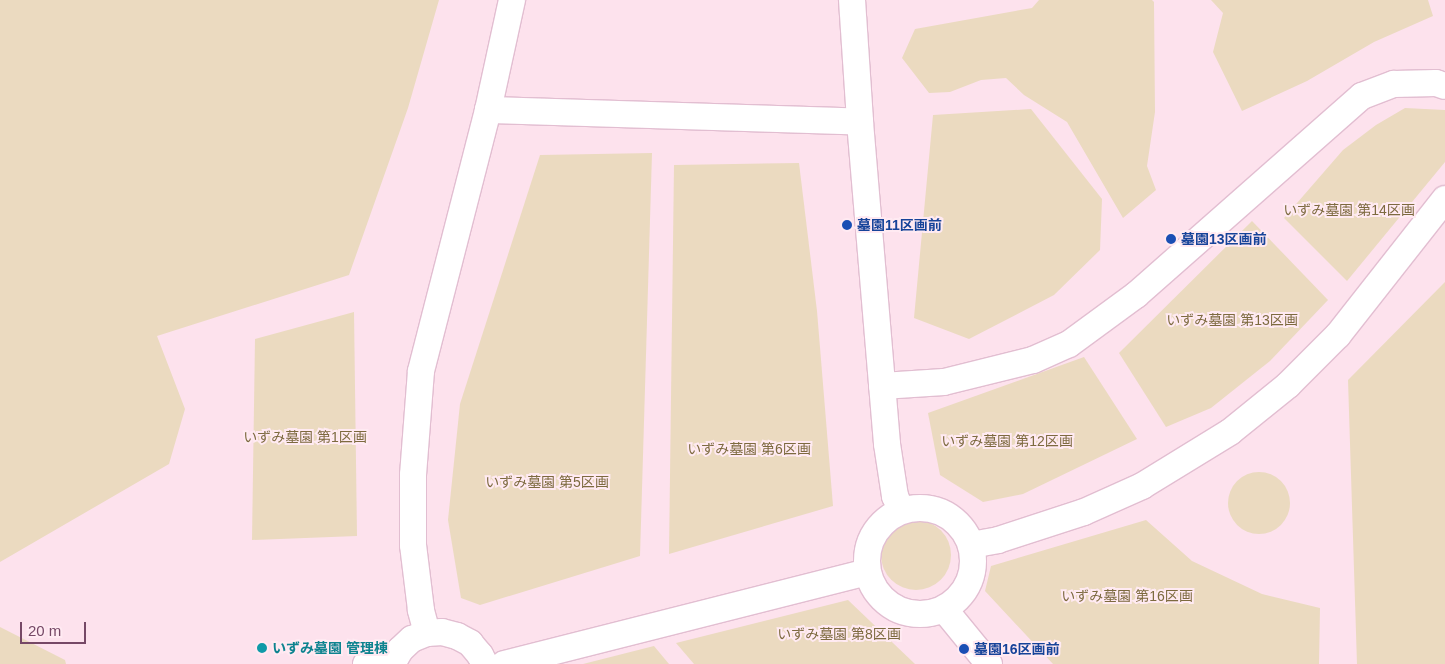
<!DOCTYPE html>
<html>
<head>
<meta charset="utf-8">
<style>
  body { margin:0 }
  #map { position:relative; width:1445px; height:664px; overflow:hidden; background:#fde2ed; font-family:Arial,"Noto Sans JP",sans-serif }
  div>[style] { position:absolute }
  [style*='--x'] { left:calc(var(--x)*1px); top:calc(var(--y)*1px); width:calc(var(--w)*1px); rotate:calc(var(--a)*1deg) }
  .green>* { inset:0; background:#ebdac0 }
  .round { border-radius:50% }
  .roads { filter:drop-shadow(1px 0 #e2bed1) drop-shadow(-1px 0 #e2bed1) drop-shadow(0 1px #e2bed1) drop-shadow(0 -1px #e2bed1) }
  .minor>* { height:26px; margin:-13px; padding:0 13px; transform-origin:13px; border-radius:13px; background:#fff }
  .minor>.ring { margin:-13px; padding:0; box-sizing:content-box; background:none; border:26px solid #fff; border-radius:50% }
  .dots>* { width:14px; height:14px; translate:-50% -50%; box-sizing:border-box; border:2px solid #ffeaf2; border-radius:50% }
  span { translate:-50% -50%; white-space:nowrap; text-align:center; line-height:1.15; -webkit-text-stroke:4px #ffeaf2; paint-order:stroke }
  .park-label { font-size:14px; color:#7d6a3f }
  .transit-label { font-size:14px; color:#164399; font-weight:700 }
  .left { translate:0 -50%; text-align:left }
  .culture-label { font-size:14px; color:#0d838f; font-weight:700 }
  .scale { position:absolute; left:20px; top:622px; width:66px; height:22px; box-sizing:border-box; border:2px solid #764866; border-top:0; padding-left:6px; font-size:15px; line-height:18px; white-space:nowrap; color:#764866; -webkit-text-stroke:4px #ffeaf2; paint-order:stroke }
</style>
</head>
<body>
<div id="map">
  <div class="green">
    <div style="clip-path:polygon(0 0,439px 0,408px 108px,349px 275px,157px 336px,185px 409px,169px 464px,0 562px)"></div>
    <div style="clip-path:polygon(1039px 0,1152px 0,1154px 2px,1155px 112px,1147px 166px,1156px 190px,1123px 218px,1067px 122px,1024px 95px,1006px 78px,981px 80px,950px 92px,929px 93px,902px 58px,915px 29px,1032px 8px)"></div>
    <div style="clip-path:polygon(1211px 0,1428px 0,1433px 16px,1374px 42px,1307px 81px,1242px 111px,1213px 52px,1223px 13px)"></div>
    <div style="clip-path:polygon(1405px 108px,1445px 110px,1445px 162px,1347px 281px,1284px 218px,1343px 150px,1376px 125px)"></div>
    <div style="clip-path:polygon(1031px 109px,1102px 199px,1100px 250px,1054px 295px,969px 339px,914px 318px,933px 115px)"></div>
    <div style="clip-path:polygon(652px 153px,640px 556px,480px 605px,461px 598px,448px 520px,460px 404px,540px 155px)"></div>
    <div style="clip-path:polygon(799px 163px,817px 311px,833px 506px,669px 554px,674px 165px)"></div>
    <div style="clip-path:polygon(1252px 221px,1328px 300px,1270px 361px,1211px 408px,1166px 427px,1119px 353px)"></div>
    <div style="clip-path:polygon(1445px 282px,1445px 664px,1357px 664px,1348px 380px)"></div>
    <div style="clip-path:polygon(354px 312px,357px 536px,252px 540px,255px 339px)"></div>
    <div style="clip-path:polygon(1084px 357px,1137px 439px,1023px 494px,983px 502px,940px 475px,928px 413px)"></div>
    <div class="round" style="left:1228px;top:472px;width:62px;height:62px"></div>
    <div class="round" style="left:881px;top:520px;width:70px;height:70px"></div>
    <div style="clip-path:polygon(1146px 520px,1192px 561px,1262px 594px,1320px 608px,1319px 664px,1053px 664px,985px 591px,991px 566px)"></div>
    <div style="clip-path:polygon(848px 600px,915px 664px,694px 664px,676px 643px)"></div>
    <div style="clip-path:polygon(0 627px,65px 660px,66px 664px,0 664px)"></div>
    <div style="clip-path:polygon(654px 646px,669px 664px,583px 664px)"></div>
  </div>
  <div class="roads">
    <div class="minor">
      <div style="--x:852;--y:0;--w:122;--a:86.2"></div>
      <div style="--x:488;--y:110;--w:113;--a:-77.7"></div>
      <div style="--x:882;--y:386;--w:62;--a:-3.7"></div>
      <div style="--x:944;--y:382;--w:92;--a:-13.9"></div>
      <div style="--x:1033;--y:360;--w:39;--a:-24"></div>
      <div style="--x:1069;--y:344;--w:83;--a:-36.2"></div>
      <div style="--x:1136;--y:295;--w:301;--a:-41.4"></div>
      <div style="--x:1362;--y:96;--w:34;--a:-21"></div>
      <div style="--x:1394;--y:84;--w:42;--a:-1.4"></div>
      <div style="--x:1436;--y:83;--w:9;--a:18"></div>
      <div class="ring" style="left:867px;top:508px;width:80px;height:80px"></div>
      <div style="--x:971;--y:545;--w:27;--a:-10"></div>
      <div style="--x:998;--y:540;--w:90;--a:-18"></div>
      <div style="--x:1084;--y:512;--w:64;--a:-24.1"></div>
      <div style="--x:1142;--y:486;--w:103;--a:-31.5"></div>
      <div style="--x:1230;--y:432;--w:75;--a:-39"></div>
      <div style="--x:1288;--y:385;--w:71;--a:-45"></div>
      <div style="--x:1338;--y:335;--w:173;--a:-51.8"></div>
      <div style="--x:944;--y:609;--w:71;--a:50.7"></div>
      <div style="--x:427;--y:633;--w:24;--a:-105"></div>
      <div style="--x:421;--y:610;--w:65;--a:-97"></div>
      <div style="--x:413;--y:545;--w:70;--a:-90"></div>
      <div style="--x:413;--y:475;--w:104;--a:-85.6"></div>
      <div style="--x:421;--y:371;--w:269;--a:-75.6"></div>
      <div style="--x:488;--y:110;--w:372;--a:1.8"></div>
      <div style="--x:860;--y:122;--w:323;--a:85.2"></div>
      <div style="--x:887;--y:444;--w:53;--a:81.3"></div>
      <div style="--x:895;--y:496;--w:15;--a:67"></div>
      <div style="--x:366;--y:664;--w:30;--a:-12"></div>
      <div style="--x:392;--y:664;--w:16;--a:-60"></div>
      <div style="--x:400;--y:650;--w:16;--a:-43"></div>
      <div style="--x:412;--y:639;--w:16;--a:-22"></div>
      <div style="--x:427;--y:633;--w:15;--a:-4"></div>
      <div style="--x:442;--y:632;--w:16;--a:15"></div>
      <div style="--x:457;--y:636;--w:15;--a:28"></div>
      <div style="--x:470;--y:643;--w:16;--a:50"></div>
      <div style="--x:480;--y:655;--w:10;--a:61"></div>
      <div style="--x:504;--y:664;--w:375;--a:-14.2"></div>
    </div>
  </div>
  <div class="dots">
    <div style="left:847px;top:225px;background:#1a4fb4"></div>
    <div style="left:1171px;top:239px;background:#1a4fb4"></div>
    <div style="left:262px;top:648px;background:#0f9aa8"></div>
    <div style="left:964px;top:649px;background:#1a4fb4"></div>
  </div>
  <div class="park-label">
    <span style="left:1349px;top:210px">いずみ墓園 第14区画</span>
    <span style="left:1232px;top:320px">いずみ墓園 第13区画</span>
    <span style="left:305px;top:437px">いずみ墓園 第1区画</span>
    <span style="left:1007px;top:441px">いずみ墓園 第12区画</span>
    <span style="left:749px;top:449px">いずみ墓園 第6区画</span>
    <span style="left:547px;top:482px">いずみ墓園 第5区画</span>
    <span style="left:1127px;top:596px">いずみ墓園 第16区画</span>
    <span style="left:839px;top:634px">いずみ墓園 第8区画</span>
  </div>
  <div class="transit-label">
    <span class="left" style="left:857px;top:225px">墓園11区画前</span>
    <span class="left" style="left:1181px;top:239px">墓園13区画前</span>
    <span class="left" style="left:974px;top:649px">墓園16区画前</span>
  </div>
  <div class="culture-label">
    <span class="left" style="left:272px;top:648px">いずみ墓園 管理棟</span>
  </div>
  <div class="scale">20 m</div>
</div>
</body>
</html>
